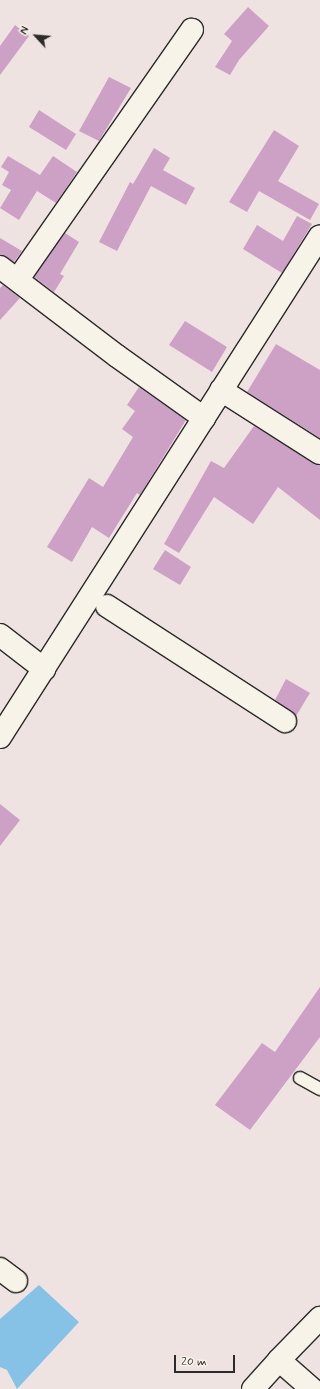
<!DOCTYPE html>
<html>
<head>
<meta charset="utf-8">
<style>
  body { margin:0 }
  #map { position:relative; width:320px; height:1389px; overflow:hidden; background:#efe3e1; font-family:Mynerve,sans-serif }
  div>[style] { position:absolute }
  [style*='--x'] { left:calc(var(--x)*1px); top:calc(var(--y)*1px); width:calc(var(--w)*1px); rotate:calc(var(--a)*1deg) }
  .water>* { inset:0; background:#85c2e5 }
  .building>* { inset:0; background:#cda1c5 }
  .roads { filter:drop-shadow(1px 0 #2b2b2b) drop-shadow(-1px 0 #2b2b2b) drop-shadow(0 1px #2b2b2b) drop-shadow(0 -1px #2b2b2b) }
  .service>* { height:12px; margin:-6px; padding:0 6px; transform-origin:6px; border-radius:6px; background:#f7f3e8 }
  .minor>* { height:22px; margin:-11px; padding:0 11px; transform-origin:11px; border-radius:11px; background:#f7f3e8 }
  .tertiary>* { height:22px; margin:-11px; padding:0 11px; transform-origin:11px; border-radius:11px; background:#f7f3e8 }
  span { translate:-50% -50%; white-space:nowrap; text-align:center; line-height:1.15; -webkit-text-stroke:3px #f7f3e8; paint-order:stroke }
  .north { position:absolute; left:16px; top:16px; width:40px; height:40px; -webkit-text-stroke:3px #f7f3e8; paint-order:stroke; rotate:296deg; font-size:11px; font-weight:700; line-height:16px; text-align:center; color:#2b2b2b }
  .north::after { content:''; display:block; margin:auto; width:14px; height:18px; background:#2b2b2b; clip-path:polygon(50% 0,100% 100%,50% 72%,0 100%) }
  .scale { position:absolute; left:174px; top:1355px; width:61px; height:18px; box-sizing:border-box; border:2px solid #2b2b2b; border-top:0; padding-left:5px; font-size:12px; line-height:14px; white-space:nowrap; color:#2b2b2b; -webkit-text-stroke:3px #f7f3e8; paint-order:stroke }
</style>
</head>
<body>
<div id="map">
  <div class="water">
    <div style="clip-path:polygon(39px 1285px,79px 1322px,17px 1389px,7px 1370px,0 1367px,0 1319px)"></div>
  </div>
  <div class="building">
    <div style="clip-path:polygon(248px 7px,269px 26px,239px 60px,230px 75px,215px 67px,232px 41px,224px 34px)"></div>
    <div style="clip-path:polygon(15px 25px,29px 36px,0 75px,0 46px)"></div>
    <div style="clip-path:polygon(109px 77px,131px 88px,99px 141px,79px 131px)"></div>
    <div style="clip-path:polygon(39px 110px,76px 134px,66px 150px,29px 127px)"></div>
    <div style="clip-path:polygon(274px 130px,299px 146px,278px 181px,319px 204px,310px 220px,259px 191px,247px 212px,229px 202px)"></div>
    <div style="clip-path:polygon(154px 148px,170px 158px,163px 170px,195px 188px,186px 205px,151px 186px,117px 251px,99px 242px,130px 182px,133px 184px)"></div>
    <div style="clip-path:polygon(8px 156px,40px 175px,53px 156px,77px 172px,56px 203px,37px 191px,19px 220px,0 208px,11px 190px,2px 185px,9px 172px,1px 167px)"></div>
    <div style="clip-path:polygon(297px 216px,312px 224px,282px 273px,243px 249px,257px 225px,283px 241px)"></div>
    <div style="clip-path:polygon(65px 233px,79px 242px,60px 274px,64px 276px,54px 292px,34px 277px)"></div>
    <div style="clip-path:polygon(0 238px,22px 251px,14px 262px,0 255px)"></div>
    <div style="clip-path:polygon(3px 285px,20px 298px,0 320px,0 288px)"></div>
    <div style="clip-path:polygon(185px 321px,227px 347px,212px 372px,169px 345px)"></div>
    <div style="clip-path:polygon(276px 344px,320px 370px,320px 438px,247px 392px)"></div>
    <div style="clip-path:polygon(139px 387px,186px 420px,140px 495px,137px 493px,109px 538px,92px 527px,72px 562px,47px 547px,89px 478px,103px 487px,133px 437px,122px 429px,135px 411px,127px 405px)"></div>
    <div style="clip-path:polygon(254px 426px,320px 465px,320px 520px,278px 487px,253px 524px,214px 497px,179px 553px,164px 544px,211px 461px,224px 468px)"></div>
    <div style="clip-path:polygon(165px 550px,191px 567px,180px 585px,153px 569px)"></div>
    <div style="clip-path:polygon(286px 679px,310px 693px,296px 716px,275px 700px)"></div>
    <div style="clip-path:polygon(0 804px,20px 820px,0 846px)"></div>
    <div style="clip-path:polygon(320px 987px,320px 1037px,250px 1130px,215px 1105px,262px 1043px,275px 1052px)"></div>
  </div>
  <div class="roads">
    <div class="service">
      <div style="--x:300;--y:1078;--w:23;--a:29"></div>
    </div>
    <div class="minor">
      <div style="--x:0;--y:267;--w:147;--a:37.3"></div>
      <div style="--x:117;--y:356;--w:107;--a:35.5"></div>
      <div style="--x:18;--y:279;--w:304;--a:-55.1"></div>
      <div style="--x:221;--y:390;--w:117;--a:32.5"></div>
      <div style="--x:107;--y:606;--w:212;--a:32.9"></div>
      <div style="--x:0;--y:635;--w:56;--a:37.7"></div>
      <div style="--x:0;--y:1269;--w:20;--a:37"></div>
      <div style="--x:253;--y:1389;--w:39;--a:-48"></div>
      <div style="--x:312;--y:1389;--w:44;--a:-138.7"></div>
      <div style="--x:279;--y:1360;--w:59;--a:-45.7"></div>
    </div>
    <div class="tertiary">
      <div style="--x:0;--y:737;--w:594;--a:-57.43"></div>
    </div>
  </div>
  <div class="north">N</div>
  <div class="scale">20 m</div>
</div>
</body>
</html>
